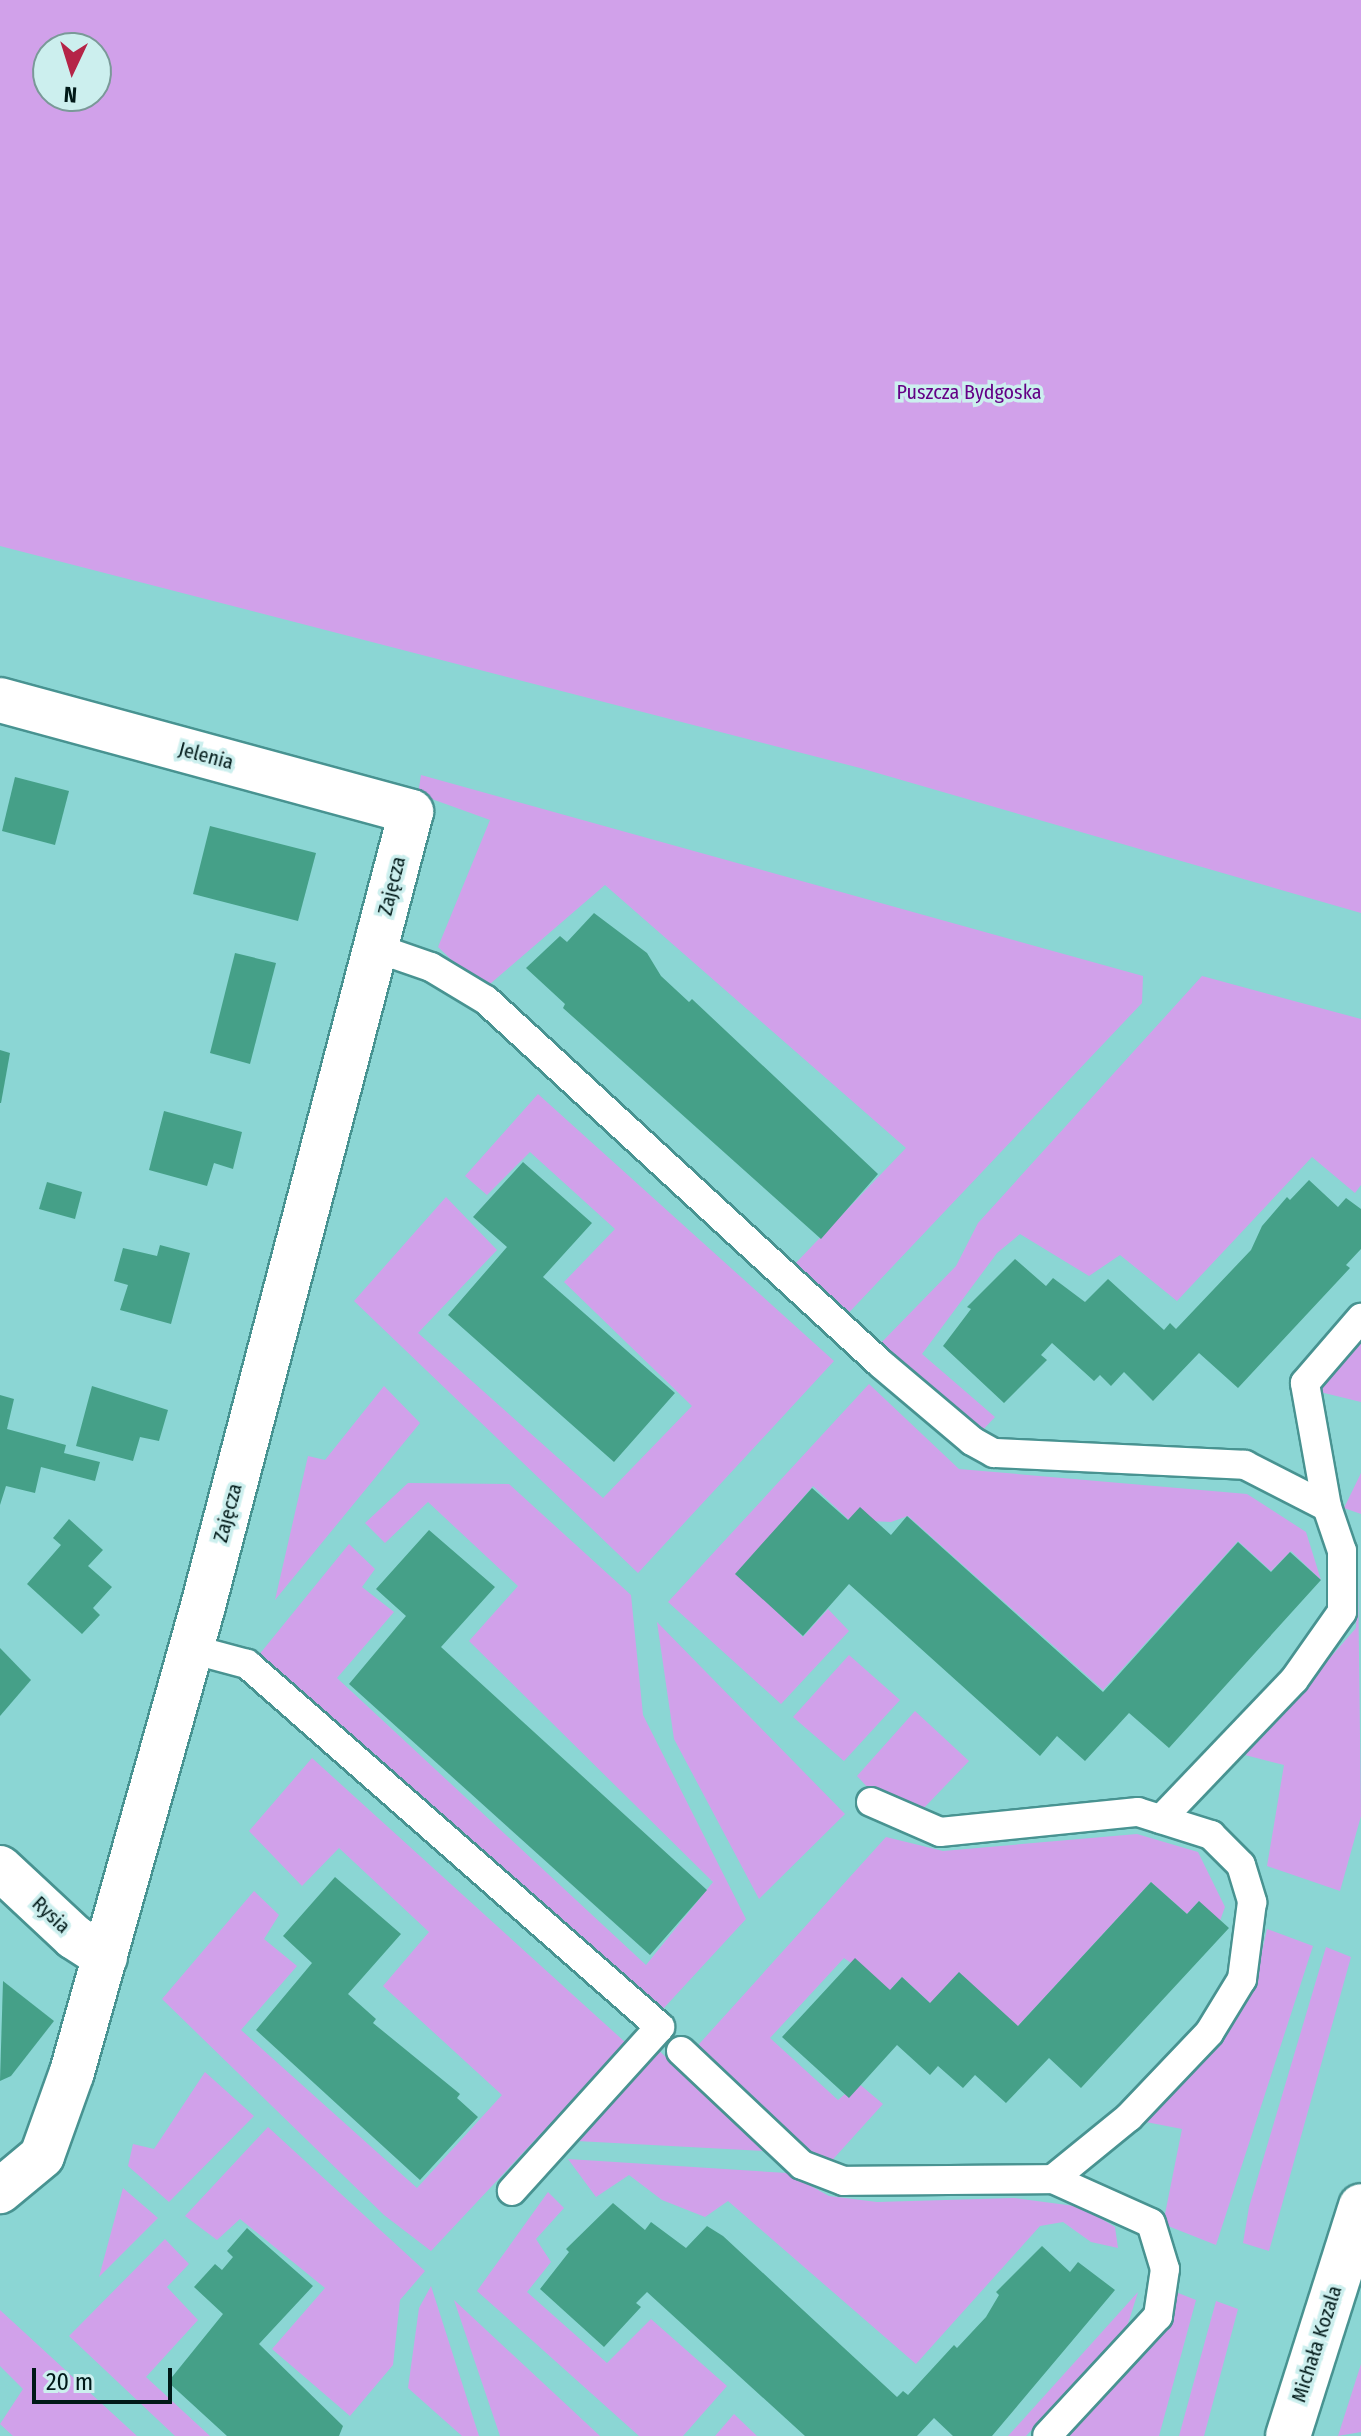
<!DOCTYPE html>
<html>
<head>
<meta charset="utf-8">
<style>
  body { margin:0 }
  #map { position:relative; width:1361px; height:2436px; overflow:hidden; background:#8bd6d4; font-family:"Fira Sans Condensed",sans-serif }
  div>[style] { position:absolute }
  [style*='--x'] { left:calc(var(--x)*1px); top:calc(var(--y)*1px); width:calc(var(--w)*1px); rotate:calc(var(--a)*1deg) }
  .green>* { inset:0; background:#d1a1ea }
  .building>* { inset:0; background:#45a088 }
  .roads { filter:drop-shadow(2px 0 #489391) drop-shadow(-2px 0 #489391) drop-shadow(0 2px #489391) drop-shadow(0 -2px #489391) }
  .service>* { height:28px; margin:-14px; padding:0 14px; transform-origin:14px; border-radius:14px; background:#fff }
  .minor>* { height:44px; margin:-22px; padding:0 22px; transform-origin:22px; border-radius:22px; background:#fff }
  span { translate:-50% -50%; white-space:nowrap; text-align:center; line-height:1.15; -webkit-text-stroke:7px #ccefee; paint-order:stroke }
  .park-label { font-size:20px; color:#640186 }
  .street-label { font-size:20px; color:#001918 }
  .north { position:absolute; left:32px; top:32px; width:80px; height:80px; box-sizing:border-box; background:#ccefee; border:2px solid #7a9998; border-radius:50%; rotate:184deg; font-size:22px; font-weight:700; line-height:32px; text-align:center; color:#001918 }
  .north::after { content:''; display:block; margin:auto; width:28px; height:36px; background:#b52447; clip-path:polygon(50% 0,100% 100%,50% 72%,0 100%) }
  .scale { position:absolute; left:32px; top:2368px; width:140px; height:36px; box-sizing:border-box; border:4px solid #001918; border-top:0; padding-left:10px; font-size:24px; line-height:28px; white-space:nowrap; color:#001918; -webkit-text-stroke:6px #ccefee; paint-order:stroke }
</style>
</head>
<body>
<div id="map">
  <div class="green">
    <div style="clip-path:polygon(evenodd,0 0,1361px 0,1361px 913px,860px 768px,0 546px,0 0,96px 48px,96px 96px,48px 96px,48px 48px,96px 48px)"></div>
    <div style="clip-path:polygon(421px 775px,1143px 976px,1142px 1003px,840px 1322px,790px 1269px,906px 1148px,605px 885px,483px 990px,438px 947px,490px 820px,418px 794px)"></div>
    <div style="clip-path:polygon(1202px 976px,1361px 1019px,1361px 1185px,1355px 1193px,1312px 1157px,1177px 1301px,1120px 1255px,1089px 1276px,1020px 1234px,997px 1253px,922px 1354px,995px 1417px,978px 1435px,878px 1346px,956px 1266px,978px 1223px)"></div>
    <div style="clip-path:polygon(538px 1094px,834px 1361px,638px 1573px,354px 1301px,446px 1197px,497px 1250px,418px 1333px,603px 1498px,692px 1406px,564px 1282px,615px 1229px,530px 1152px,487px 1195px,465px 1176px)"></div>
    <div style="clip-path:polygon(1361px 1342px,1361px 1402px,1316px 1391px)"></div>
    <div style="clip-path:polygon(869px 1384px,959px 1469px,1247px 1494px,1306px 1532px,1321px 1580px,1291px 1551px,1271px 1571px,1238px 1541px,1103px 1690px,908px 1516px,891px 1522px,849px 1520px,813px 1486px,738px 1574px,803px 1637px,828px 1609px,849px 1631px,781px 1704px,668px 1602px)"></div>
    <div style="clip-path:polygon(384px 1386px,420px 1423px,275px 1600px,308px 1456px,325px 1460px)"></div>
    <div style="clip-path:polygon(1361px 1473px,1361px 1514px,1344px 1508px)"></div>
    <div style="clip-path:polygon(408px 1483px,509px 1484px,631px 1595px,643px 1715px,746px 1919px,651px 2022px,258px 1656px,349px 1544px,375px 1569px,362px 1587px,394px 1612px,337px 1678px,646px 1965px,713px 1882px,469px 1641px,518px 1586px,428px 1502px,385px 1543px,365px 1523px)"></div>
    <div style="clip-path:polygon(1358px 1574px,1361px 1816px,1340px 1891px,1267px 1866px,1284px 1765px,1245px 1755px,1356px 1628px)"></div>
    <div style="clip-path:polygon(657px 1622px,845px 1814px,759px 1899px,674px 1739px)"></div>
    <div style="clip-path:polygon(849px 1655px,900px 1700px,844px 1761px,793px 1717px)"></div>
    <div style="clip-path:polygon(915px 1711px,969px 1761px,921px 1811px,871px 1791px,857px 1776px)"></div>
    <div style="clip-path:polygon(312px 1758px,626px 2043px,431px 2251px,384px 2215px,162px 1999px,254px 1891px,279px 1915px,264px 1939px,297px 1966px,241px 2030px,417px 2188px,502px 2095px,383px 1986px,429px 1932px,339px 1848px,302px 1886px,249px 1831px)"></div>
    <div style="clip-path:polygon(1137px 1834px,1198px 1852px,1225px 1907px,1217px 1929px,1199px 1901px,1187px 1914px,1151px 1882px,1018px 2026px,930px 2003px,902px 1977px,890px 1990px,844px 1958px,770px 2038px,838px 2100px,858px 2083px,883px 2104px,826px 2167px,691px 2053px,886px 1837px,943px 1851px)"></div>
    <div style="clip-path:polygon(1267px 1929px,1313px 1946px,1216px 2245px,1163px 2224px,1182px 2129px,1146px 2122px,1228px 2029px,1255px 1983px)"></div>
    <div style="clip-path:polygon(1326px 1947px,1351px 1957px,1269px 2251px,1243px 2243px,1249px 2207px)"></div>
    <div style="clip-path:polygon(655px 2047px,766px 2151px,577px 2141px)"></div>
    <div style="clip-path:polygon(205px 2072px,254px 2116px,169px 2202px,128px 2166px,133px 2144px,154px 2149px)"></div>
    <div style="clip-path:polygon(268px 2127px,425px 2271px,400px 2300px,393px 2365px,350px 2416px,272px 2349px,325px 2288px,240px 2219px,217px 2240px,185px 2216px)"></div>
    <div style="clip-path:polygon(568px 2159px,787px 2173px,829px 2196px,877px 2202px,1014px 2198px,1082px 2207px,1115px 2227px,1118px 2248px,1091px 2242px,1063px 2222px,1040px 2226px,916px 2364px,728px 2201px,705px 2217px,662px 2200px,629px 2175px,596px 2197px)"></div>
    <div style="clip-path:polygon(123px 2188px,158px 2218px,99px 2277px)"></div>
    <div style="clip-path:polygon(548px 2192px,564px 2208px,536px 2239px,551px 2262px,527px 2292px,607px 2363px,651px 2319px,727px 2386px,683px 2436px,639px 2436px,477px 2291px)"></div>
    <div style="clip-path:polygon(165px 2239px,189px 2264px,167px 2287px,198px 2320px,146px 2377px,210px 2436px,175px 2436px,69px 2336px)"></div>
    <div style="clip-path:polygon(431px 2286px,479px 2436px,462px 2436px,408px 2388px,419px 2308px)"></div>
    <div style="clip-path:polygon(1168px 2289px,1196px 2300px,1159px 2436px,1063px 2436px)"></div>
    <div style="clip-path:polygon(1138px 2292px,1126px 2330px,1026px 2436px,1008px 2436px)"></div>
    <div style="clip-path:polygon(454px 2300px,600px 2436px,500px 2436px)"></div>
    <div style="clip-path:polygon(1216px 2301px,1238px 2309px,1204px 2436px,1179px 2436px)"></div>
    <div style="clip-path:polygon(0 2310px,137px 2436px,13px 2436px,0 2424px,23px 2389px,0 2366px)"></div>
    <div style="clip-path:polygon(1361px 2364px,1361px 2432px,1338px 2436px)"></div>
    <div style="clip-path:polygon(734px 2414px,757px 2436px,715px 2436px)"></div>
  </div>
  <div class="building">
    <div style="clip-path:polygon(15px 777px,69px 791px,55px 845px,2px 831px)"></div>
    <div style="clip-path:polygon(210px 826px,316px 853px,298px 921px,193px 894px)"></div>
    <div style="clip-path:polygon(594px 913px,647px 953px,661px 976px,689px 1002px,692px 999px,878px 1174px,821px 1239px,563px 1008px,565px 1004px,526px 968px,560px 936px,567px 942px)"></div>
    <div style="clip-path:polygon(235px 953px,276px 963px,250px 1064px,210px 1053px)"></div>
    <div style="clip-path:polygon(0 1050px,10px 1053px,1px 1103px,0 1103px)"></div>
    <div style="clip-path:polygon(164px 1111px,242px 1132px,233px 1169px,214px 1163px,207px 1186px,149px 1170px)"></div>
    <div style="clip-path:polygon(523px 1162px,592px 1223px,543px 1277px,675px 1393px,614px 1462px,448px 1315px,507px 1247px,473px 1217px)"></div>
    <div style="clip-path:polygon(1309px 1180px,1338px 1207px,1346px 1198px,1361px 1209px,1361px 1249px,1346px 1265px,1350px 1268px,1238px 1388px,1199px 1353px,1153px 1401px,1124px 1372px,1111px 1386px,1100px 1375px,1094px 1381px,1052px 1343px,1041px 1355px,1047px 1360px,1004px 1403px,943px 1346px,971px 1309px,967px 1307px,1015px 1259px,1046px 1286px,1053px 1278px,1085px 1302px,1108px 1279px,1164px 1330px,1170px 1323px,1176px 1329px,1251px 1250px,1262px 1226px,1287px 1197px,1290px 1200px)"></div>
    <div style="clip-path:polygon(47px 1182px,82px 1192px,75px 1219px,39px 1209px)"></div>
    <div style="clip-path:polygon(160px 1245px,190px 1253px,171px 1324px,120px 1310px,128px 1285px,114px 1281px,123px 1248px,157px 1256px)"></div>
    <div style="clip-path:polygon(92px 1386px,168px 1410px,159px 1441px,140px 1437px,133px 1461px,76px 1446px)"></div>
    <div style="clip-path:polygon(0 1395px,14px 1399px,7px 1429px,66px 1445px,64px 1453px,100px 1462px,95px 1481px,41px 1467px,35px 1493px,6px 1486px,0 1505px)"></div>
    <div style="clip-path:polygon(812px 1488px,848px 1520px,860px 1507px,891px 1535px,907px 1516px,1103px 1692px,1238px 1542px,1271px 1572px,1290px 1552px,1321px 1580px,1169px 1748px,1129px 1713px,1085px 1761px,1057px 1736px,1040px 1756px,849px 1584px,803px 1636px,735px 1574px)"></div>
    <div style="clip-path:polygon(69px 1519px,103px 1550px,88px 1566px,112px 1587px,93px 1608px,100px 1615px,82px 1634px,27px 1584px,61px 1545px,53px 1538px)"></div>
    <div style="clip-path:polygon(429px 1530px,495px 1587px,441px 1647px,707px 1890px,650px 1955px,349px 1684px,406px 1616px,376px 1589px)"></div>
    <div style="clip-path:polygon(0 1648px,31px 1680px,0 1716px)"></div>
    <div style="clip-path:polygon(335px 1877px,401px 1934px,348px 1994px,376px 2019px,373px 2023px,460px 2094px,457px 2098px,478px 2117px,420px 2180px,256px 2030px,312px 1963px,283px 1936px)"></div>
    <div style="clip-path:polygon(1151px 1882px,1187px 1914px,1199px 1901px,1229px 1928px,1081px 2088px,1049px 2058px,1006px 2103px,975px 2075px,963px 2088px,938px 2066px,930px 2075px,897px 2045px,849px 2098px,782px 2037px,855px 1958px,890px 1990px,902px 1977px,930px 2003px,959px 1972px,1018px 2026px)"></div>
    <div style="clip-path:polygon(3px 1981px,54px 2021px,11px 2076px,0 2081px)"></div>
    <div style="clip-path:polygon(613px 2203px,645px 2230px,651px 2222px,686px 2248px,707px 2226px,723px 2236px,897px 2397px,903px 2391px,908px 2395px,954px 2345px,957px 2348px,986px 2317px,999px 2295px,996px 2292px,1042px 2246px,1070px 2272px,1078px 2262px,1115px 2290px,992px 2436px,953px 2436px,934px 2418px,917px 2436px,805px 2436px,647px 2292px,636px 2303px,641px 2307px,604px 2347px,540px 2289px,569px 2252px,566px 2249px)"></div>
    <div style="clip-path:polygon(247px 2228px,313px 2286px,259px 2344px,343px 2426px,339px 2436px,227px 2436px,168px 2382px,223px 2314px,194px 2287px,215px 2264px,222px 2270px,233px 2257px,227px 2251px)"></div>
  </div>
  <div class="roads">
    <div class="service">
      <div style="--x:376;--y:948;--w:58;--a:19.1"></div>
      <div style="--x:431;--y:967;--w:64;--a:31"></div>
      <div style="--x:486;--y:1000;--w:537;--a:42.66"></div>
      <div style="--x:881;--y:1364;--w:119;--a:40.2"></div>
      <div style="--x:972;--y:1441;--w:25;--a:29"></div>
      <div style="--x:994;--y:1453;--w:251;--a:2.7"></div>
      <div style="--x:1245;--y:1465;--w:92;--a:27.1"></div>
      <div style="--x:191;--y:1649;--w:58;--a:15"></div>
      <div style="--x:247;--y:1664;--w:550;--a:41.31"></div>
      <div style="--x:660;--y:2027;--w:221;--a:132.1"></div>
      <div style="--x:871;--y:1802;--w:75;--a:23.5"></div>
      <div style="--x:940;--y:1832;--w:199;--a:-5.8"></div>
      <div style="--x:1138;--y:1812;--w:77;--a:17.5"></div>
      <div style="--x:1211;--y:1835;--w:42;--a:45"></div>
      <div style="--x:1241;--y:1865;--w:39;--a:73"></div>
      <div style="--x:1252;--y:1902;--w:78;--a:97.4"></div>
      <div style="--x:1242;--y:1979;--w:63;--a:121.4"></div>
      <div style="--x:1209;--y:2033;--w:116;--a:133.6"></div>
      <div style="--x:1129;--y:2117;--w:98;--a:140.8"></div>
      <div style="--x:1053;--y:2179;--w:107;--a:24.2"></div>
      <div style="--x:1151;--y:2223;--w:48;--a:73.1"></div>
      <div style="--x:1165;--y:2269;--w:48;--a:98.5"></div>
      <div style="--x:1158;--y:2316;--w:163;--a:132.8"></div>
      <div style="--x:1161;--y:1819;--w:192;--a:-46.3"></div>
      <div style="--x:1294;--y:1680;--w:83;--a:-54.8"></div>
      <div style="--x:1342;--y:1612;--w:61;--a:-90"></div>
      <div style="--x:1342;--y:1551;--w:46;--a:-108.8"></div>
      <div style="--x:1327;--y:1507;--w:126;--a:-100.1"></div>
      <div style="--x:1305;--y:1383;--w:86;--a:-49.3"></div>
      <div style="--x:681;--y:2051;--w:166;--a:43.3"></div>
      <div style="--x:802;--y:2165;--w:45;--a:20.9"></div>
      <div style="--x:844;--y:2181;--w:209;--a:-0.5"></div>
    </div>
    <div class="minor">
      <div style="--x:0;--y:700;--w:426;--a:15.2"></div>
      <div style="--x:411;--y:812;--w:821;--a:104.68"></div>
      <div style="--x:203;--y:1606;--w:484;--a:105.7"></div>
      <div style="--x:72;--y:2072;--w:89;--a:109.7"></div>
      <div style="--x:42;--y:2156;--w:55;--a:140.2"></div>
      <div style="--x:0;--y:1868;--w:101;--a:43"></div>
      <div style="--x:74;--y:1937;--w:37;--a:33"></div>
      <div style="--x:1288;--y:2436;--w:241;--a:-72.4"></div>
    </div>
  </div>
  <div class="park-label">
    <span style="left:969px;top:392px">Puszcza Bydgoska</span>
  </div>
  <div class="street-label">
    <span style="left:206px;top:756px;rotate:15deg">Jelenia</span>
    <span style="left:392px;top:886px;rotate:-76deg">Zajęcza</span>
    <span style="left:228px;top:1513px;rotate:-75deg">Zajęcza</span>
    <span style="left:51px;top:1915px;rotate:43deg">Rysia</span>
    <span style="left:1317px;top:2344px;rotate:-72deg">Michała Kozala</span>
  </div>
  <div class="north">N</div>
  <div class="scale">20 m</div>
</div>
</body>
</html>
